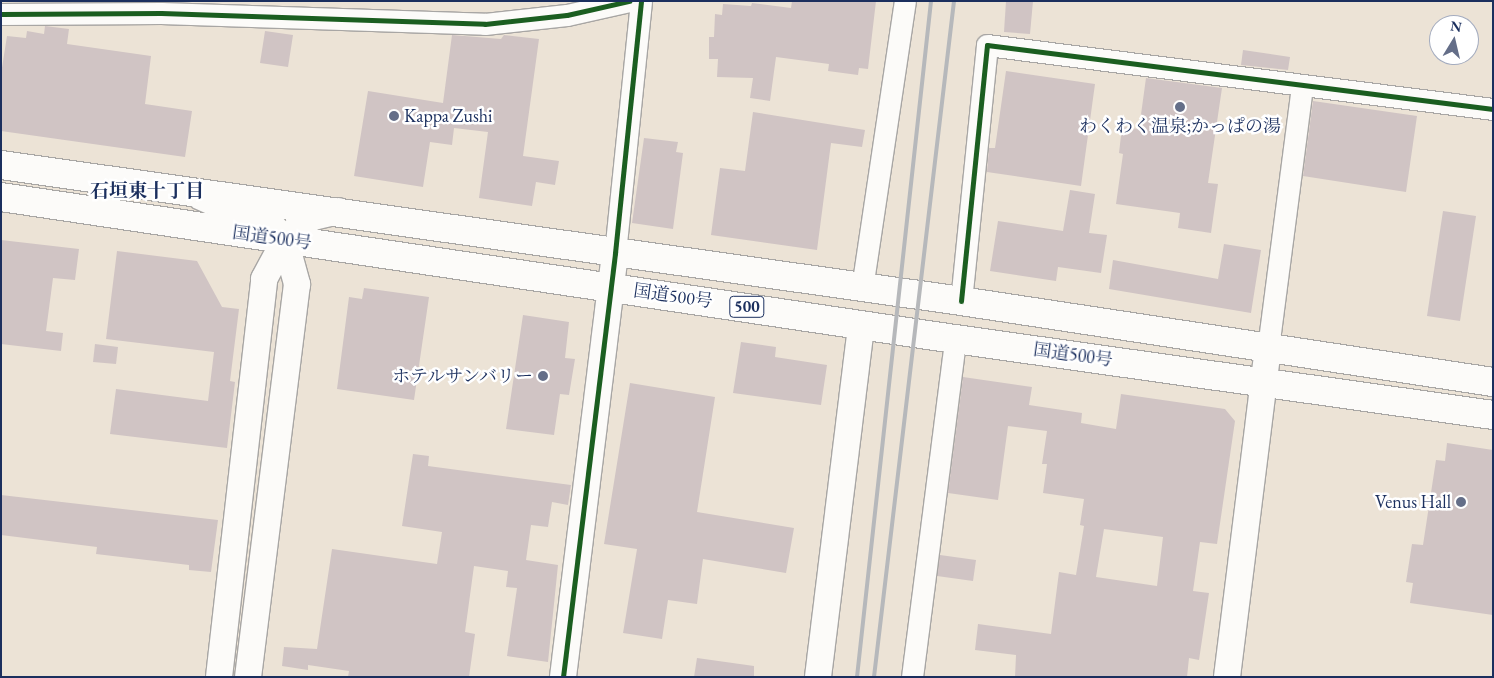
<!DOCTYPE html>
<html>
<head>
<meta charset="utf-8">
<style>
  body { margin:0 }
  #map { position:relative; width:1494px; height:678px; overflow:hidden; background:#ece3d6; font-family:"EB Garamond","Noto Serif JP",serif }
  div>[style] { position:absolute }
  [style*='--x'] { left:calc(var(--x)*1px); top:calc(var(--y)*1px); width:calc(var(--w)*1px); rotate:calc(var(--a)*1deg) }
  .building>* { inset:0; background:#d0c4c4 }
  .roads { filter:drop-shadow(1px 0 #a8a6a4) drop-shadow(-1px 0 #a8a6a4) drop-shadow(0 1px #a8a6a4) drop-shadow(0 -1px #a8a6a4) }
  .minor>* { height:21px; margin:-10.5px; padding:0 10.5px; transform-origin:10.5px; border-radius:10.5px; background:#fcfbf9 }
  .tertiary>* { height:26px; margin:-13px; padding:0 13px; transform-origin:13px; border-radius:13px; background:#fcfbf9 }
  .trunk>* { height:28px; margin:-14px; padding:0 14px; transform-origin:14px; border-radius:14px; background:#fcfbf9 }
  .rail>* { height:4px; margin:-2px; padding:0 2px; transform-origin:2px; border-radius:2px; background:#b6b8bb }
  .cycleway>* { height:5px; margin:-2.5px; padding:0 2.5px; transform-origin:2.5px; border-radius:2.5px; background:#1b5e20 }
  .dots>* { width:14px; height:14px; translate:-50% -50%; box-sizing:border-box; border:2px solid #fff; border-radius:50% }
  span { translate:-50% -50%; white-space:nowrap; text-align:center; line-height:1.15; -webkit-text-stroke:5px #fff; paint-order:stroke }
  .shield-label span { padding:1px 4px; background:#fff; border:1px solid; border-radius:4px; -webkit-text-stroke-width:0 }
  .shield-label { font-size:16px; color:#1b2f5e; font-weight:700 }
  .poi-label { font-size:18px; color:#1b2f5e }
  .left { translate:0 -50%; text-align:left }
  .right { translate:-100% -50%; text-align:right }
  .street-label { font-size:18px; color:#1b2f5e }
  .neighbourhood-label { font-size:19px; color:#1b2f5e; font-weight:700 }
  .frame { position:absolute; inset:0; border:2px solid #1b2f5e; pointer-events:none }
  .north { position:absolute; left:1429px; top:15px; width:50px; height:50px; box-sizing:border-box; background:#fff; border:1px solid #a4acbf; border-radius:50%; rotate:9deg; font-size:14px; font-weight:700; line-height:20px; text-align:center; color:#1b2f5e }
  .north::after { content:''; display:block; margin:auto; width:18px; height:22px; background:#646e88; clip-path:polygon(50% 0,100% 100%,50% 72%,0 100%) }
</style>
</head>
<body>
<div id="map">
  <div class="building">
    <div style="clip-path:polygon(792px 1px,876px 1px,868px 69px,859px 68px,858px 75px,828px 71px,829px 64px,776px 57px,770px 101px,750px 98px,753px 78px,717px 77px,718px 59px,709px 59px,709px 37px,714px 37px,715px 14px,722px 15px,723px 4px,751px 6px,752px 3px,791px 8px)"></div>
    <div style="clip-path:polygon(1006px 1px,1033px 1px,1030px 34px,1004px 32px)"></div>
    <div style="clip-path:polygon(45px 26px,69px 29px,67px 44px,151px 56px,145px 104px,192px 111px,185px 157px,1px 131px,1px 74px,7px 36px,26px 38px,27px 31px,44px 34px)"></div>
    <div style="clip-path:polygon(265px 31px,293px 35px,288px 67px,260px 63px)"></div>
    <div style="clip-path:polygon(452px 35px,501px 39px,504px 35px,539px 39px,523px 156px,559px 161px,555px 185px,536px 182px,532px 206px,479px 198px,488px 132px,454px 128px,452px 145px,430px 142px,423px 187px,354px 176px,368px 91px,443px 103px)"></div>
    <div style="clip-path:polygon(1243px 50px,1290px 57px,1288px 70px,1241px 65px)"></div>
    <div style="clip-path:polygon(1006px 71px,1095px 84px,1081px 186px,987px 172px,989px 148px,995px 148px)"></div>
    <div style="clip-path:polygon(1146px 78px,1222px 88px,1208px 183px,1218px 184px,1211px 233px,1178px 228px,1180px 213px,1116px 204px,1123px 154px,1119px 153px,1122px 127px,1139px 129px)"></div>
    <div style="clip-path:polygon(1313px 101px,1417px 116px,1406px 192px,1303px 176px)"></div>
    <div style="clip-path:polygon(753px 112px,865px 130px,862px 147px,831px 143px,817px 250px,711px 235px,720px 168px,745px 171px)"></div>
    <div style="clip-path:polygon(644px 138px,678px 142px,676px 152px,683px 153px,673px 229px,632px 223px)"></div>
    <div style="clip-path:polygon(1070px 190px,1095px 194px,1089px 233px,1107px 235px,1101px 273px,1058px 267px,1056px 281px,990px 271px,998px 221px,1063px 231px)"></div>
    <div style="clip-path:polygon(1443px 211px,1476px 216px,1460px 321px,1427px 316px)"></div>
    <div style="clip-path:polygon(1px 240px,79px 249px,75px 280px,53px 278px,46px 331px,63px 333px,61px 351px,1px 344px)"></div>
    <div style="clip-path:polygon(1224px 244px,1261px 250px,1251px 313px,1109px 289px,1113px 260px,1218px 279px)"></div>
    <div style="clip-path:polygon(117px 251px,197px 261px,222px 307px,239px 309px,230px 381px,235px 382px,227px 448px,110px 434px,116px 389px,208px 401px,214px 352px,106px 339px)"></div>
    <div style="clip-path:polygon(364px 288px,429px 297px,414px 400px,337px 389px,349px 297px,362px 299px)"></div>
    <div style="clip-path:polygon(523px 315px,569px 322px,565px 358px,575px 359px,569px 395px,560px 394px,554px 435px,506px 429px)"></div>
    <div style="clip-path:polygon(741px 342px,776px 347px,775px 357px,827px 365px,821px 405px,733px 393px)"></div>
    <div style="clip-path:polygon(95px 344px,118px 347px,116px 364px,93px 362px)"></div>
    <div style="clip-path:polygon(evenodd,963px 377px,1032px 387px,1029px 405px,1082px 413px,1081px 423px,1116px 429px,1121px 394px,1225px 409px,1235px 421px,1217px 544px,1200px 542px,1193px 591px,1209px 593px,1199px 660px,1189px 658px,1187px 677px,1015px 677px,1016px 655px,975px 650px,978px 624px,1051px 634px,1059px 572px,1076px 575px,1084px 526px,1080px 525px,1084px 499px,1043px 493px,1047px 464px,1042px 464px,1047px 431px,1008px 426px,998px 500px,948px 493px,963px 377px,1104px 529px,1163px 537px,1157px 586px,1096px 577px,1104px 529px)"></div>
    <div style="clip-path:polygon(630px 383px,715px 397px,697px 512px,794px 528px,786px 573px,703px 559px,697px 604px,668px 600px,662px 639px,623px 633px,637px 549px,604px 544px)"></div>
    <div style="clip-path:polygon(1447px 443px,1493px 450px,1493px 615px,1410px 603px,1413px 583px,1406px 582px,1412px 544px,1423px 545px,1436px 460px,1445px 461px)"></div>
    <div style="clip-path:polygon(413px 454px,429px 456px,428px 466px,571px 485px,568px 505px,552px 502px,548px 527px,531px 525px,526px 560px,558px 565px,548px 662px,507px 656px,517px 588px,506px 587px,508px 571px,474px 566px,465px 632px,475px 634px,469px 677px,348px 677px,349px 671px,308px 665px,308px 670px,282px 666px,284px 647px,317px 649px,332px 549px,437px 564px,442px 532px,402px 526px)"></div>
    <div style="clip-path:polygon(1px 495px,218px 520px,211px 572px,189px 570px,189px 565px,96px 554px,97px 547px,1px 535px)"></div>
    <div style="clip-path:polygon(940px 555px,976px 560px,973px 581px,937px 576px)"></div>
    <div style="clip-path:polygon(697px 658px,754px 666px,754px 677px,694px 677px)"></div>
  </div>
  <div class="roads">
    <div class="minor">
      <div style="--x:1;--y:14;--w:160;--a:-0.4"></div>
      <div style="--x:161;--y:13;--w:324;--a:1.9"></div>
      <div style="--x:485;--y:24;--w:82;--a:-6.3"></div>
      <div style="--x:567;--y:15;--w:64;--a:-12.7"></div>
      <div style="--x:615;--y:253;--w:253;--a:-84.1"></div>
      <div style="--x:862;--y:288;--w:290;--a:-81.5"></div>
      <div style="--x:961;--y:301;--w:257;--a:-84.2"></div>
      <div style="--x:987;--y:45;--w:510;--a:7.21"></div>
      <div style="--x:1268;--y:348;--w:265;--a:-82.6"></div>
      <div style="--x:912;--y:677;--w:341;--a:-82.7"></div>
    </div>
    <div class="tertiary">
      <div style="--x:201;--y:197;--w:42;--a:24.1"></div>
      <div style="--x:239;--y:214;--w:32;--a:16"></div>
      <div style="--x:270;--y:223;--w:23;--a:49"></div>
      <div style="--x:285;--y:240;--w:46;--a:74.7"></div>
      <div style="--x:297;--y:284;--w:396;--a:97.1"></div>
      <div style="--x:219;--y:677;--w:401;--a:-83.5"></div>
      <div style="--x:264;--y:279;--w:44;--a:-61.7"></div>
      <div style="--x:285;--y:240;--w:18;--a:-45"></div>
      <div style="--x:298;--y:227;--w:18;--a:-34"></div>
      <div style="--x:313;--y:217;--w:26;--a:-13"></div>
      <div style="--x:563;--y:677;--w:427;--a:-83"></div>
      <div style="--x:818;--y:677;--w:355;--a:-83"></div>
      <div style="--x:1227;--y:677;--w:332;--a:-82.9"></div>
    </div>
    <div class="trunk">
      <div style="--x:1;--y:165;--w:970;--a:8.06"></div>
      <div style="--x:961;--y:301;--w:538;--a:8.66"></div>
      <div style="--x:1;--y:197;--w:965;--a:8.47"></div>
      <div style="--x:955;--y:339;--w:543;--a:8.04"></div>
    </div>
  </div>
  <div class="rail">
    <div style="--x:857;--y:677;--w:680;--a:-83.75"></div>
    <div style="--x:874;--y:677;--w:681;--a:-83.25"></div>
  </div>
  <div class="cycleway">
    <div style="--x:1;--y:14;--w:160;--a:-0.4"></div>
    <div style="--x:161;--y:13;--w:324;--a:1.9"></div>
    <div style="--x:485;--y:24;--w:82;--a:-6.3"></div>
    <div style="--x:567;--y:15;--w:64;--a:-12.7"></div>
    <div style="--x:961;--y:301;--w:257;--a:-84.2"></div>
    <div style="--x:987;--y:45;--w:510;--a:7.21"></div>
    <div style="--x:563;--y:677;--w:427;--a:-83"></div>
    <div style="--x:615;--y:253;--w:253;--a:-84.1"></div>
  </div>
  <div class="dots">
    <div style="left:1180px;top:107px;background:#646e88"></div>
    <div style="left:394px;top:116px;background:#646e88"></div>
    <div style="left:543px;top:376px;background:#646e88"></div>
    <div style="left:1461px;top:502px;background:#646e88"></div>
  </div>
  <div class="shield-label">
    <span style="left:747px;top:307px">500</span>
  </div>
  <div class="poi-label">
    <span class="left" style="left:404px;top:116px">Kappa Zushi</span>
    <span style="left:1180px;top:126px">わくわく温泉;かっぱの湯</span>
    <span class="right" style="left:533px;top:376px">ホテルサンバリー</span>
    <span class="right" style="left:1451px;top:502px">Venus Hall</span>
  </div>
  <div class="street-label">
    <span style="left:272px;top:238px;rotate:8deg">国道500号</span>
    <span style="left:673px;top:296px;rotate:8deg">国道500号</span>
    <span style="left:1073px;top:355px;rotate:8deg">国道500号</span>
  </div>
  <div class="neighbourhood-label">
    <span style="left:147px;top:191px">石垣東十丁目</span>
  </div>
  <div class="frame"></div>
  <div class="north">N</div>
</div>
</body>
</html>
